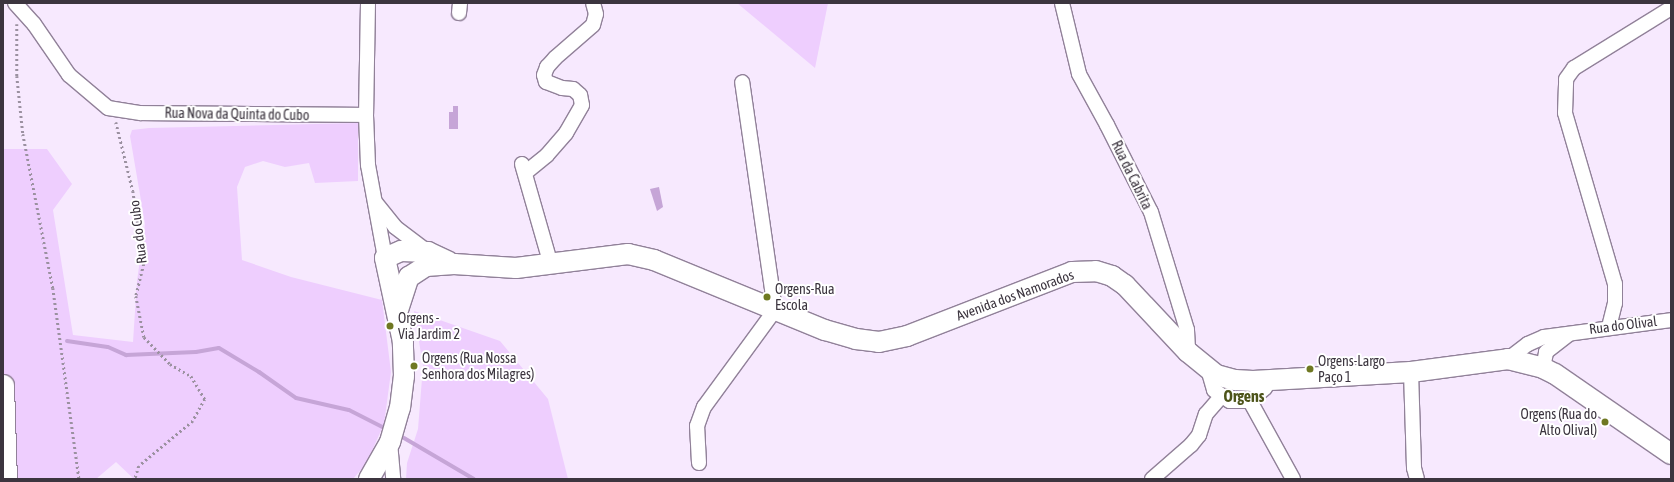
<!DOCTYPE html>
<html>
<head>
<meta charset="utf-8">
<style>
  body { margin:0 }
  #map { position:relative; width:1674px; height:482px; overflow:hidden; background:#f7e9fe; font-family:"Asap Condensed",sans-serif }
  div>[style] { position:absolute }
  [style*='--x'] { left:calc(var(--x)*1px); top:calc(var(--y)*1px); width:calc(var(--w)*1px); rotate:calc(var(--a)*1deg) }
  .green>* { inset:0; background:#eecefe }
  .water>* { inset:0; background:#c6a5d7 }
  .stream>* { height:4px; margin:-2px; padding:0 2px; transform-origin:2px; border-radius:2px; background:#c6a5d7 }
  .path>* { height:2.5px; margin-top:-1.25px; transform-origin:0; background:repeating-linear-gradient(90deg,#9b91a0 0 2px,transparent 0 5px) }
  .roads { filter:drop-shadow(1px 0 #918199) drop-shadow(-1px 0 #918199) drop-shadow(0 1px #918199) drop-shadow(0 -1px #918199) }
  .street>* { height:14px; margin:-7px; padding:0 7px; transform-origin:7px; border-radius:7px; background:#fff }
  .secondary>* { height:20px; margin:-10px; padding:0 10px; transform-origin:10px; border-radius:10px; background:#fff }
  .primary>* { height:22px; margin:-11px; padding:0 11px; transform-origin:11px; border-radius:11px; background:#fff }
  .dots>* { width:11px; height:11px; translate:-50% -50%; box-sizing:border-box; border:2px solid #fff; border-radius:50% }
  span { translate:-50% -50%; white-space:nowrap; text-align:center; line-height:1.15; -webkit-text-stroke:4px #fff; paint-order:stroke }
  .street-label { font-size:14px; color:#3c353f }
  .poi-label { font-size:14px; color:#3c353f }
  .left { translate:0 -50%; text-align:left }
  .right { translate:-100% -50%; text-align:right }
  .quarter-label { font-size:16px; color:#4d541a; font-weight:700 }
  .frame { position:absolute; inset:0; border:4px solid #3c353f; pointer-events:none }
</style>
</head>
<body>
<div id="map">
  <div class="green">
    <div style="clip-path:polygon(737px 3px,828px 3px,815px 68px)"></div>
    <div style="clip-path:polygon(358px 123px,358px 181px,315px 183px,309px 163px,285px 167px,263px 161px,245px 167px,237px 187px,242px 260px,291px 277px,382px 300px,391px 372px,384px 424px,366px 464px,353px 479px,134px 479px,116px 462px,96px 479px,3px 479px,3px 149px,47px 149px,72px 184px,53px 210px,73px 335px,133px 342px,137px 281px,145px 224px,130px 136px,132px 130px,149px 128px)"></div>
    <div style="clip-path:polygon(414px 311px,500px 341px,548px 399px,568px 479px,406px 479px,407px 463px,418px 429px,423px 366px)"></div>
  </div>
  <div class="water">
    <div style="clip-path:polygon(453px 106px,458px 106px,458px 129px,449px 129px,449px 112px,453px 112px)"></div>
    <div style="clip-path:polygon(659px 187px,663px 207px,657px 211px,650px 189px)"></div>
  </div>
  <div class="stream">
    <div style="--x:67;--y:341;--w:41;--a:8.3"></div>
    <div style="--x:108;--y:347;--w:20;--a:24"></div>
    <div style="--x:126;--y:355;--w:70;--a:-2.5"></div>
    <div style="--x:196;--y:352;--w:23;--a:-10"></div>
    <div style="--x:219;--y:348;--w:47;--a:31"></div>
    <div style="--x:259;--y:372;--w:45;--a:35.1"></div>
    <div style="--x:296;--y:398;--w:54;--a:12.8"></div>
    <div style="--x:349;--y:410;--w:38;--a:27"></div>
    <div style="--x:404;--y:438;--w:81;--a:30.4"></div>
  </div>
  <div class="path">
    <div style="--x:17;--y:24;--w:52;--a:90"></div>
    <div style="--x:17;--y:76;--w:58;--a:84.1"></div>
    <div style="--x:23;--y:134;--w:157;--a:79"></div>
    <div style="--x:53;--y:288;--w:193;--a:82.2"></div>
    <div style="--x:116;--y:122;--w:71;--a:76.2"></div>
    <div style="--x:133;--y:191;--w:74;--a:81.4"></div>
    <div style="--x:144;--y:264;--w:33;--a:104"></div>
    <div style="--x:136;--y:296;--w:42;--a:79"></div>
    <div style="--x:144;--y:337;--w:37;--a:46"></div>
    <div style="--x:170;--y:364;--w:24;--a:30"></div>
    <div style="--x:191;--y:376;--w:27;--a:59"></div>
    <div style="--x:205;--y:399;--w:25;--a:119"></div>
    <div style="--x:193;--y:421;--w:70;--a:140.2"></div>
    <div style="--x:139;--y:466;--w:14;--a:107"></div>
  </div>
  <div class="roads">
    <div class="street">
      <div style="--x:15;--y:3;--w:28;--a:48"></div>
      <div style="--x:34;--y:24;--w:62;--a:55.5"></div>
      <div style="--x:69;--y:75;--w:51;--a:40.2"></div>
      <div style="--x:108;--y:108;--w:33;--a:9"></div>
      <div style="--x:141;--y:113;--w:225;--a:0.5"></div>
      <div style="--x:368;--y:3;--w:112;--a:91"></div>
      <div style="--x:366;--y:115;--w:50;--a:87.7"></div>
      <div style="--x:368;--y:165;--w:95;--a:79.6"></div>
      <div style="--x:1062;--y:3;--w:73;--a:76.5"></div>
      <div style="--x:1079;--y:74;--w:58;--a:61.2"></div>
      <div style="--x:1107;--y:125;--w:97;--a:63.2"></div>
      <div style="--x:1151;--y:212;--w:123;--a:73"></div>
      <div style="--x:1187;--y:330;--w:22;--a:87"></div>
      <div style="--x:459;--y:13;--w:10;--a:-84"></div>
      <div style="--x:522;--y:164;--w:105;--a:74"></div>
      <div style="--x:525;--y:173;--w:28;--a:-39"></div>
      <div style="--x:547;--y:155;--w:29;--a:-49"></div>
      <div style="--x:566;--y:133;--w:32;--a:-60"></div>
      <div style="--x:582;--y:105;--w:10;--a:-101"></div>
      <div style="--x:580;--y:95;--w:9;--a:-139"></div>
      <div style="--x:573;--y:89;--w:11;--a:-175"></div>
      <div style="--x:562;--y:88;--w:17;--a:-159"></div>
      <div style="--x:546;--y:82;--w:7;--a:-106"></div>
      <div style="--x:544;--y:75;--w:9;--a:-69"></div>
      <div style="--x:547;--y:67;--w:12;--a:-48"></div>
      <div style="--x:555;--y:58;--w:50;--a:-41"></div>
      <div style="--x:593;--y:25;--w:11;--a:-75"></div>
      <div style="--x:596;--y:14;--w:11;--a:-105"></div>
      <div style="--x:375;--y:202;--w:32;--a:51"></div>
      <div style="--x:395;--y:227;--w:41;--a:37.1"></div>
      <div style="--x:1609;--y:327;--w:25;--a:-76"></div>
      <div style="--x:1615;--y:303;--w:19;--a:-90"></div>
      <div style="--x:1615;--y:284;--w:178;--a:-106.3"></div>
      <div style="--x:1565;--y:113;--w:34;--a:-88"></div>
      <div style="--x:1566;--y:79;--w:14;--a:-54"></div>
      <div style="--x:1574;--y:68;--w:114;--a:-31.7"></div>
      <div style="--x:1508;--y:359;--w:25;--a:-37"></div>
      <div style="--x:1528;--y:344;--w:17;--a:-24"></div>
      <div style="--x:1544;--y:337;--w:128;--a:-7.6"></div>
      <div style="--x:1543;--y:368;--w:16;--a:-79"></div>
      <div style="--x:1546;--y:352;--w:29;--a:-38"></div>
      <div style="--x:1208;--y:369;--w:22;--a:74"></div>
      <div style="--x:1214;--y:390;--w:19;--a:35"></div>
      <div style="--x:1230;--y:401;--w:20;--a:0"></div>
      <div style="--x:1250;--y:401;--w:20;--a:-41"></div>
      <div style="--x:1265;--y:388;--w:10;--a:-66"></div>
      <div style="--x:1411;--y:372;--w:96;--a:88.2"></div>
      <div style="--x:1414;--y:468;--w:11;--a:75"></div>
      <div style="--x:1250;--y:401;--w:89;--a:61.1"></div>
      <div style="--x:390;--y:442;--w:37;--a:85"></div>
      <div style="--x:699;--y:463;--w:37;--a:-93"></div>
      <div style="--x:697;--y:426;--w:20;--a:-70"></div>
      <div style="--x:704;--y:407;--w:120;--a:-53.8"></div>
      <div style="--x:775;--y:310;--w:230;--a:-98.2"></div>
      <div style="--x:1152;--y:479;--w:52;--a:-41.1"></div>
      <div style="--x:1191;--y:445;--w:13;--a:-51"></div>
      <div style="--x:1199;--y:435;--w:22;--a:-72"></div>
      <div style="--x:1206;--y:414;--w:23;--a:-49"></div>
    </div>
    <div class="secondary">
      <div style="--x:385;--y:258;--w:17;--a:-24"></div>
      <div style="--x:401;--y:251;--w:27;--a:2"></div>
      <div style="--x:428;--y:252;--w:23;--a:25"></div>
      <div style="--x:398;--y:310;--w:35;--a:-72"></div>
      <div style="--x:409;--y:277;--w:20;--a:-33"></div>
      <div style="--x:426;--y:266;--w:28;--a:-4"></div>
      <div style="--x:454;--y:264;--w:62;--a:3.7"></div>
      <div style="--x:516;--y:268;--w:113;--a:-7.1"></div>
      <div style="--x:628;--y:254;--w:27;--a:13"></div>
      <div style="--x:654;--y:260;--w:185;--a:22.3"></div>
      <div style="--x:825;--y:330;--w:32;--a:16"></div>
      <div style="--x:856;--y:339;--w:23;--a:7"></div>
      <div style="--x:879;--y:342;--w:29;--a:-12"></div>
      <div style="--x:907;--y:336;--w:177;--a:-21.2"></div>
      <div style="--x:1072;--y:272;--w:24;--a:-2"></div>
      <div style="--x:1096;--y:271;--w:17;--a:17"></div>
      <div style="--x:1112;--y:276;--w:16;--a:35"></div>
      <div style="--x:1125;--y:285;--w:92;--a:46.8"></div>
      <div style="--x:1188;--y:352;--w:36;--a:39"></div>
      <div style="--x:1216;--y:375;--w:20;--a:15"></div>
      <div style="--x:1235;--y:380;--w:18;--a:3"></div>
      <div style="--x:1253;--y:381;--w:158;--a:-3.3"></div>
      <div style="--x:1411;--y:372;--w:98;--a:-7.6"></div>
      <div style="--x:1508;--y:359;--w:36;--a:14"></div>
      <div style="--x:1543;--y:368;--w:13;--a:27"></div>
      <div style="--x:1555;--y:374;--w:141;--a:34.6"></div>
      <div style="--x:369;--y:479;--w:43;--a:-60.4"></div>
      <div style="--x:390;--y:442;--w:35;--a:-74"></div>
      <div style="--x:400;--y:408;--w:32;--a:-83"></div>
      <div style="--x:404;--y:376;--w:34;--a:-92"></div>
      <div style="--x:403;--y:342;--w:86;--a:-102.1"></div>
    </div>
    <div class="primary">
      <div style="--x:3;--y:386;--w:93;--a:88.2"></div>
    </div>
  </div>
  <div class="dots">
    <div style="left:767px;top:297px;background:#6f7822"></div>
    <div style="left:390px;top:326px;background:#6f7822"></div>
    <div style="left:414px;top:366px;background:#6f7822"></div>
    <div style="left:1310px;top:369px;background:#6f7822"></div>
    <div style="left:1605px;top:422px;background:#6f7822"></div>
  </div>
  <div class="street-label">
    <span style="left:237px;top:114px;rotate:1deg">Rua Nova da Quinta do Cubo</span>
    <span style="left:1132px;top:175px;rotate:64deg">Rua da Cabrita</span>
    <span style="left:138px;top:232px;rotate:-97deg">Rua do Cubo</span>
    <span style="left:1015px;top:295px;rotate:-20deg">Avenida dos Namorados</span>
    <span style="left:1623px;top:325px;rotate:-7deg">Rua do Olival</span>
  </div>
  <div class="poi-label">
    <span class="left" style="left:775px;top:297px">Orgens-Rua<br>Escola</span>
    <span class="left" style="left:398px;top:326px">Orgens -<br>Via Jardim 2</span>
    <span class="left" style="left:422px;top:366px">Orgens (Rua Nossa<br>Senhora dos Milagres)</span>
    <span class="left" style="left:1318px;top:369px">Orgens-Largo<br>Paço 1</span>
    <span class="right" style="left:1597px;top:422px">Orgens (Rua do<br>Alto Olival)</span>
  </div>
  <div class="quarter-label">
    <span style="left:1244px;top:396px">Orgens</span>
  </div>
  <div class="frame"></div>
</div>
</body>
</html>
